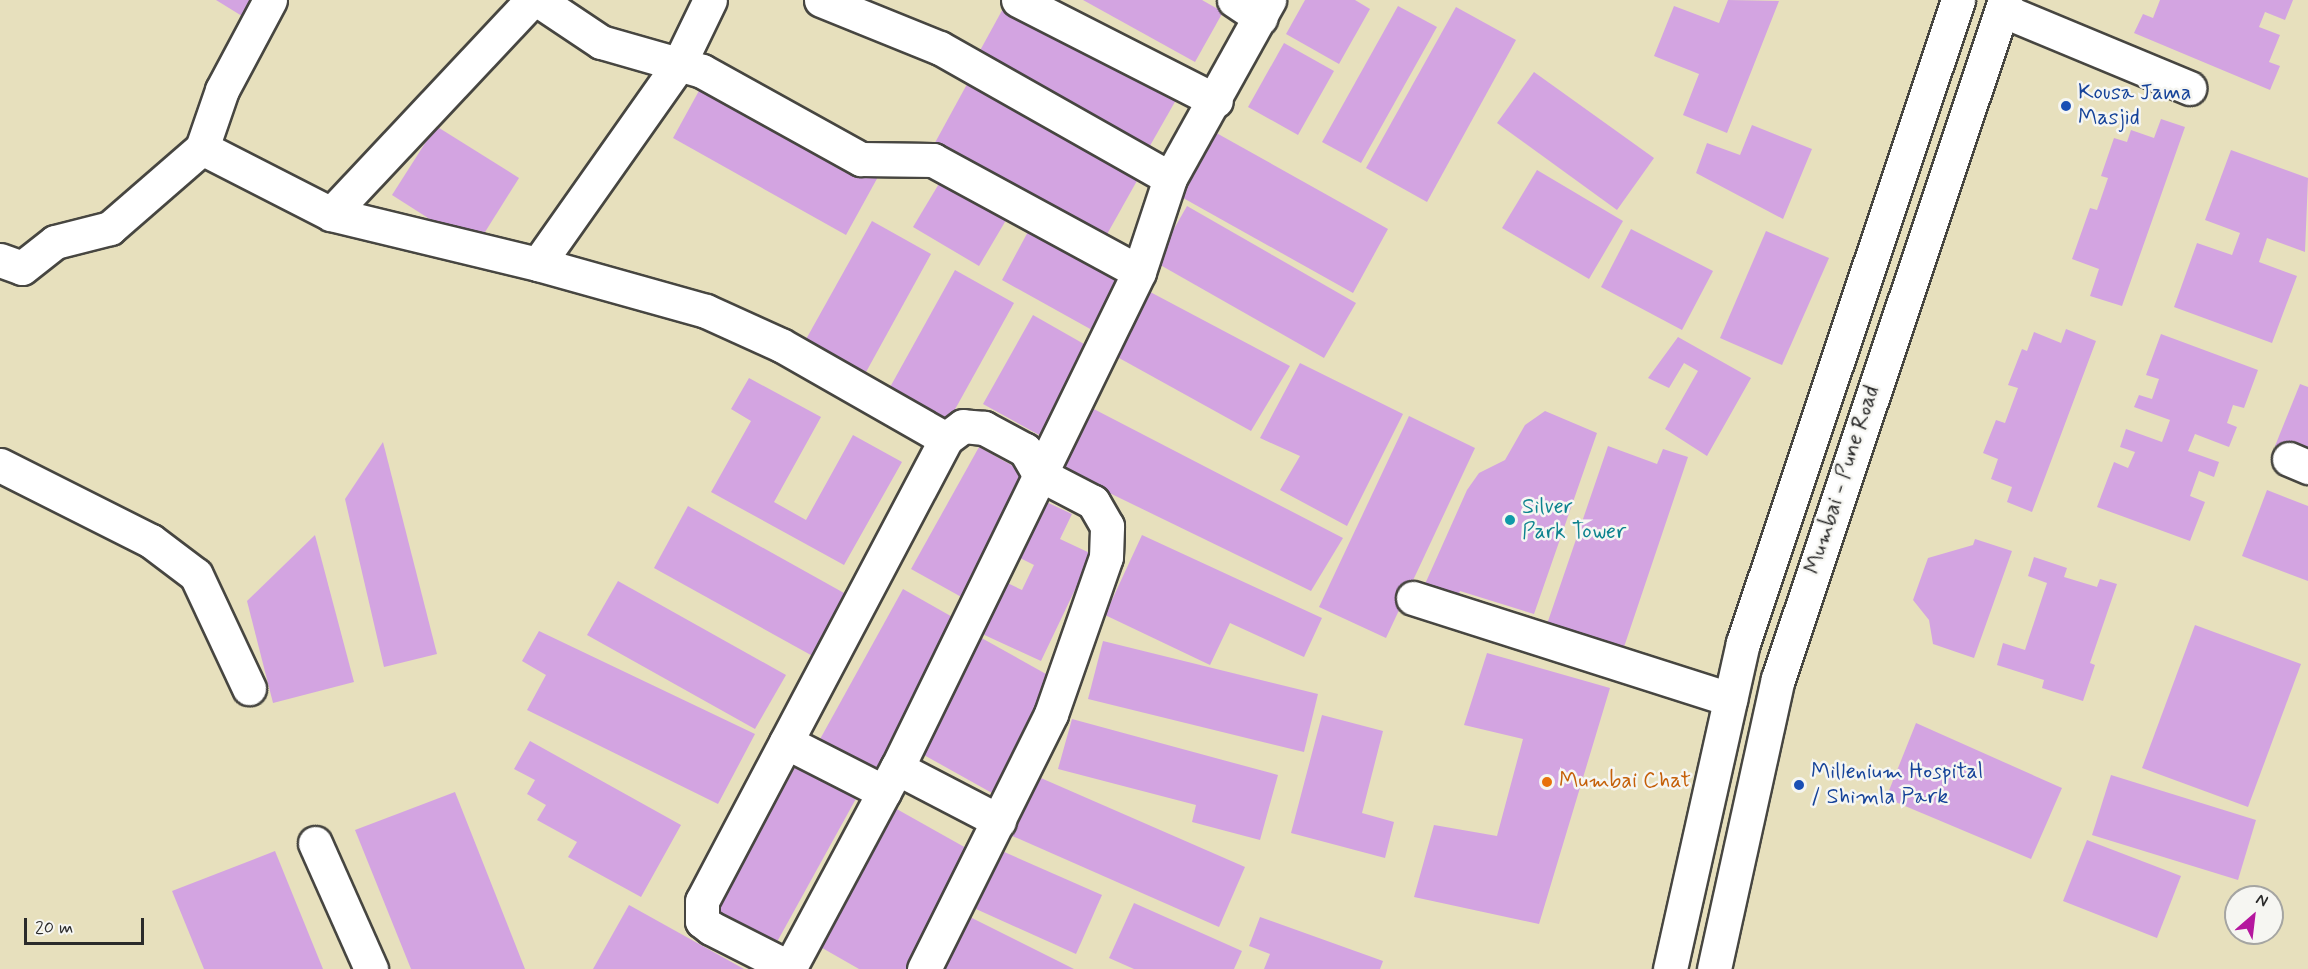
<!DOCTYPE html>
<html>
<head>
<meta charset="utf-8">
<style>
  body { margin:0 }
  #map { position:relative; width:2308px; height:969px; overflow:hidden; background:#e7e0bd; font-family:Mynerve,sans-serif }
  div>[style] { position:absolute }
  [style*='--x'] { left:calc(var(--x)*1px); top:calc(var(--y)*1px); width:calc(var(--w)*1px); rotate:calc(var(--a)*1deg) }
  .building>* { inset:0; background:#d3a4e1 }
  .roads { filter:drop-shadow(2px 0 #474641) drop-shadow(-2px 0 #474641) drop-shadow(0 2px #474641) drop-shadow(0 -2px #474641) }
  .street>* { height:33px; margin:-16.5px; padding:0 16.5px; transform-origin:16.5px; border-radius:16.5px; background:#fff }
  .secondary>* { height:33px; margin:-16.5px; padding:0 16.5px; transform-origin:16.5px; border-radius:16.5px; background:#fff }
  .dots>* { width:16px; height:16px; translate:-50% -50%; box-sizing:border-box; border:3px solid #f6f6f2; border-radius:50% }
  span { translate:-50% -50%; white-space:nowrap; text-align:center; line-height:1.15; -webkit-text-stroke:5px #f6f6f2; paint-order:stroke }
  .transit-label { font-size:22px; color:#164399 }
  .left { translate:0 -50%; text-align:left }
  .street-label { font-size:22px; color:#2b2b2b }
  .culture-label { font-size:22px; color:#0d838f }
  .food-label { font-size:22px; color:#c56008 }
  .north { position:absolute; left:2224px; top:885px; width:60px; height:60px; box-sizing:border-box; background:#f6f6f2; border:2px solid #a5a5a2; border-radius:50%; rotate:28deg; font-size:16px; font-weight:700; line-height:24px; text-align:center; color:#2b2b2b }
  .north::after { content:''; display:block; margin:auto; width:21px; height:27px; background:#b5179e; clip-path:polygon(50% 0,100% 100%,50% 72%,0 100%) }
  .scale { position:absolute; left:24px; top:918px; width:120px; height:27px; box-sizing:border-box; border:3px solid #2b2b2b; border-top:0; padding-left:8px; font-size:18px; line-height:21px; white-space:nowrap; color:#2b2b2b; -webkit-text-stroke:4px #f6f6f2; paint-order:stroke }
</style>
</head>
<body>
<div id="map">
  <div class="building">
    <div style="clip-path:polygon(216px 0,263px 0,250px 21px)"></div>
    <div style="clip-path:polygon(1083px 0,1202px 0,1223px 12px,1195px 62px)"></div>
    <div style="clip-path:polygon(1305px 0,1355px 0,1370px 9px,1339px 64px,1286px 34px)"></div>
    <div style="clip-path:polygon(1728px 0,1779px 1px,1727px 133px,1683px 115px,1699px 74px,1654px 56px,1674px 6px,1719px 23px)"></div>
    <div style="clip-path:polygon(2160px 0,2293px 0,2285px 20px,2265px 12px,2259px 27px,2280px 35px,2269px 62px,2280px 66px,2270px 90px,2134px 33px,2143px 14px,2153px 18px)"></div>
    <div style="clip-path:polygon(1005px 5px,1176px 100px,1147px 151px,977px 56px)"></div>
    <div style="clip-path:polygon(1398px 6px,1437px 27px,1361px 163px,1322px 142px)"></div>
    <div style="clip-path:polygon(1456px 7px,1516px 40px,1427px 202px,1366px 168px)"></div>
    <div style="clip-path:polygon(1284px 43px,1334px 71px,1298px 135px,1248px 107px)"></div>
    <div style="clip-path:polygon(1534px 72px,1654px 158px,1617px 210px,1497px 123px)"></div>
    <div style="clip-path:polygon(972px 75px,1143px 170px,1101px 245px,931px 150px)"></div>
    <div style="clip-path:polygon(706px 78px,879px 175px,846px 235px,673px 138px)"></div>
    <div style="clip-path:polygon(2161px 119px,2185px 127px,2122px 306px,2090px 296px,2099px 269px,2072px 259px,2090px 208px,2097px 210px,2108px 178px,2101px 176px,2114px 138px,2127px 142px,2131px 130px,2154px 138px)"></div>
    <div style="clip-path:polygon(1752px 125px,1812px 149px,1783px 219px,1696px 173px,1707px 143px,1740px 155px)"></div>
    <div style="clip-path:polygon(436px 126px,519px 178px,475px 248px,392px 195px)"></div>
    <div style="clip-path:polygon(1211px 130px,1388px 229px,1353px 293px,1176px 194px)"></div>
    <div style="clip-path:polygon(2231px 150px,2308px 178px,2305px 252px,2267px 238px,2259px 262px,2297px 276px,2272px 343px,2174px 307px,2197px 243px,2232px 255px,2240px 233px,2205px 220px)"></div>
    <div style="clip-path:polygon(1537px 170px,1623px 221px,1589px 279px,1502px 228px)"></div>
    <div style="clip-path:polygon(946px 172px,1012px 210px,979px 266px,913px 227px)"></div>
    <div style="clip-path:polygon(1187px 206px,1356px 303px,1324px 358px,1155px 262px)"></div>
    <div style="clip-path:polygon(872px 221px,931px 254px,860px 383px,800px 350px)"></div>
    <div style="clip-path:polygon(1030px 228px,1130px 283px,1101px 335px,1002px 280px)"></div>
    <div style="clip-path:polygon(1631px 229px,1713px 271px,1682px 330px,1601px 287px)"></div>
    <div style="clip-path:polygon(1766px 231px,1829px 258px,1782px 365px,1720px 338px)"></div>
    <div style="clip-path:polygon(955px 270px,1014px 303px,948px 422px,889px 389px)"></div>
    <div style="clip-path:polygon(1137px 285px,1290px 366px,1251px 431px,1101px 348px)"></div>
    <div style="clip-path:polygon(1033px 315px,1091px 348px,1041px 436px,983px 404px)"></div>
    <div style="clip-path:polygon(2066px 329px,2096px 341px,2032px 512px,2007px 502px,2012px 487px,1991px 479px,1998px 459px,1983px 453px,1996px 420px,2005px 423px,2018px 388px,2008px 385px,2022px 349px,2027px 351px,2034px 332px,2061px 343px)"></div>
    <div style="clip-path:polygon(2161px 334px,2258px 370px,2244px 408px,2233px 405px,2227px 423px,2237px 427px,2229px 447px,2195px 434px,2188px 451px,2219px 462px,2214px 477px,2199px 471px,2190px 496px,2205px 502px,2190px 541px,2097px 507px,2114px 462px,2128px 468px,2135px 452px,2120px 447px,2126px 429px,2162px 442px,2170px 420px,2134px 407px,2139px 395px,2152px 399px,2159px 379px,2146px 375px)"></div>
    <div style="clip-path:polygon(1678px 337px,1751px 378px,1707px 456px,1665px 429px,1698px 371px,1684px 363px,1669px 388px,1648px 378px)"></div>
    <div style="clip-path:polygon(1300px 363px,1403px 414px,1347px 526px,1280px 490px,1300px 456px,1260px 438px)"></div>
    <div style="clip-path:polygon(749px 378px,821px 417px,774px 502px,806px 520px,853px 435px,902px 462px,844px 565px,711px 492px,751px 421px,731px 409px)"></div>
    <div style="clip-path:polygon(2300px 384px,2308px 387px,2308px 459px,2275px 446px)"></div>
    <div style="clip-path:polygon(1088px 406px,1343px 538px,1311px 591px,1056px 467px)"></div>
    <div style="clip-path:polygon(1545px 411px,1597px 433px,1534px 614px,1460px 591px,1454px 604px,1421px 593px,1467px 490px,1479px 473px,1505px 460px,1525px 425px)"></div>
    <div style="clip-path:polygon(1409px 416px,1475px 448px,1386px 638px,1319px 607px)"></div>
    <div style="clip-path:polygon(383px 442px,437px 654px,384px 667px,345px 499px)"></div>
    <div style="clip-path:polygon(1608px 446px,1657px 464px,1663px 449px,1688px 457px,1623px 650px,1546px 627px)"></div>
    <div style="clip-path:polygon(979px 447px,1033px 477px,965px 599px,911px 569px)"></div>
    <div style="clip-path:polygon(2267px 490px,2308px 506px,2308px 581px,2242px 556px)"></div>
    <div style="clip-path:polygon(1040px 499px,1072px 514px,1060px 539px,1092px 554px,1041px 661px,978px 632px,1001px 580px,1022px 590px,1034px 565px,1014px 555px)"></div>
    <div style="clip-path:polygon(688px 506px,853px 598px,818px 659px,654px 568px)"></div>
    <div style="clip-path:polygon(315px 535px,354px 682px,273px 703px,247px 601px)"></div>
    <div style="clip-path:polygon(1142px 535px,1322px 618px,1304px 657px,1230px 623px,1210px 665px,1105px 615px)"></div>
    <div style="clip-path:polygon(1975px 539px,2012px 551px,1974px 658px,1933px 644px,1929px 620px,1913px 600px,1928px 558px,1973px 545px)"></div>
    <div style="clip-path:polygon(2034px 557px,2067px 568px,2064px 577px,2097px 587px,2100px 579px,2117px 584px,2090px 663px,2095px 665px,2083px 701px,2042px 688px,2044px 680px,1997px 665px,2003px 643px,2025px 650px,2047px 583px,2028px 576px)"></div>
    <div style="clip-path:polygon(618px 581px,786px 675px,755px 729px,587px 635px)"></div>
    <div style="clip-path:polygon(903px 589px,963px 623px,878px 774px,819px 741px)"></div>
    <div style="clip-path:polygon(2195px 625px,2301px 664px,2248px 807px,2142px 768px)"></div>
    <div style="clip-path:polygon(539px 631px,755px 734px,718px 804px,527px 710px,546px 675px,522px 661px)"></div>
    <div style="clip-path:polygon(978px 636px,1055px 679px,992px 793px,915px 750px)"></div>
    <div style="clip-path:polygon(1103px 641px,1318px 694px,1304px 752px,1088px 699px)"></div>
    <div style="clip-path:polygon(1487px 653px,1610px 688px,1539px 924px,1414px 897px,1434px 825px,1497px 836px,1523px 739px,1464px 725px)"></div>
    <div style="clip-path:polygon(1322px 715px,1383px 731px,1362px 813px,1394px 822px,1385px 858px,1291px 833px)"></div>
    <div style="clip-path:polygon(1072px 719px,1278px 775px,1260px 840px,1192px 822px,1196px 805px,1058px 769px)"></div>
    <div style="clip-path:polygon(1916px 723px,2062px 788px,2031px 859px,1886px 798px)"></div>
    <div style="clip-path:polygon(530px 741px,681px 825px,641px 897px,568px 857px,577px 842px,537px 820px,546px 805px,527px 794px,535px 780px,514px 769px)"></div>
    <div style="clip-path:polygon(798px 762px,858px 795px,772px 951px,711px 917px)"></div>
    <div style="clip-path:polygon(1034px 775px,1245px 867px,1219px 927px,1008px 834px)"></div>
    <div style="clip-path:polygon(2111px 775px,2256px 820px,2238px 880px,2092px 835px)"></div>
    <div style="clip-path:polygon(455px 792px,525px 969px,411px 969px,355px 830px)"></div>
    <div style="clip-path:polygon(886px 803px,975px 853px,910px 969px,859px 969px,810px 941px)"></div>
    <div style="clip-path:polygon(2087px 840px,2181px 876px,2157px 938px,2063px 901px)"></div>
    <div style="clip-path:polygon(275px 851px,323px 969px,204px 969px,172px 891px)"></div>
    <div style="clip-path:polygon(1002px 851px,1102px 895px,1076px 954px,976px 909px)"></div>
    <div style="clip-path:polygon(1134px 903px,1242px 951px,1234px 969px,1134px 969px,1109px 958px)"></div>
    <div style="clip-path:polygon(629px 905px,744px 969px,593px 969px)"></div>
    <div style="clip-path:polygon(968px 916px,1074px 969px,942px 969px)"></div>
    <div style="clip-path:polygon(1260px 917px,1383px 961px,1380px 969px,1264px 969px,1270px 954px,1249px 946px)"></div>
  </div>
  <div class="roads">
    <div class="street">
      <div style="--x:270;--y:0;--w:102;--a:118.1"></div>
      <div style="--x:222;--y:90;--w:61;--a:109"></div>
      <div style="--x:202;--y:148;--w:145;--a:27.1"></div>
      <div style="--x:331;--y:214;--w:213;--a:13.6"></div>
      <div style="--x:538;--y:264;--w:245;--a:-54.8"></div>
      <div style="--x:679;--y:64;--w:71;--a:-64.2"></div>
      <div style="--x:538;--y:0;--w:76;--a:33.7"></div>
      <div style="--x:601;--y:42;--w:105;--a:16"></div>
      <div style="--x:702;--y:71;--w:182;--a:29"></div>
      <div style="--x:861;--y:159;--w:72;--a:0.8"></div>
      <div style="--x:933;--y:160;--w:234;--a:28.5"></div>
      <div style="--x:821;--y:0;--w:128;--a:22"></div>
      <div style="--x:940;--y:48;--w:264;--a:29.5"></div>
      <div style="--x:1018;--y:0;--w:222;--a:27"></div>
      <div style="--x:1234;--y:0;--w:32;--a:34"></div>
      <div style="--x:2002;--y:10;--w:203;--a:22.6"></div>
      <div style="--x:331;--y:214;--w:294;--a:-46.8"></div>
      <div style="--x:0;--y:260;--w:23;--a:20"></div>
      <div style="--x:22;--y:268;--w:42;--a:-38.2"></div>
      <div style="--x:55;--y:242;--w:57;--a:-14.3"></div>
      <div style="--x:110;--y:228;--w:122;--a:-41"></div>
      <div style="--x:538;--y:264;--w:174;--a:15.6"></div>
      <div style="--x:706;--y:311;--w:82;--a:24.4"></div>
      <div style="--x:781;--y:345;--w:190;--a:29.7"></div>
      <div style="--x:946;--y:439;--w:522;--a:117.84"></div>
      <div style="--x:702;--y:901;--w:20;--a:90"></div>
      <div style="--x:702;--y:921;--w:11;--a:38"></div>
      <div style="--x:711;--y:928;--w:89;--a:26.9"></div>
      <div style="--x:2289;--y:459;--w:21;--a:23"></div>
      <div style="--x:0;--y:465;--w:169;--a:26.7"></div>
      <div style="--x:151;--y:541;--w:56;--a:37.1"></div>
      <div style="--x:196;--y:575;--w:125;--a:64.9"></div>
      <div style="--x:1413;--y:598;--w:333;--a:17.7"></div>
      <div style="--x:786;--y:742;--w:110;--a:27"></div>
      <div style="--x:897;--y:768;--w:115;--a:27.5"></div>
      <div style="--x:315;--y:843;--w:138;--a:66"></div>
      <div style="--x:789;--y:969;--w:228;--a:-61.8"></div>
      <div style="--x:897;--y:768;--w:552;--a:-63.99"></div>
      <div style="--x:1139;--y:272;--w:99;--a:-71.7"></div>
      <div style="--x:1170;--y:178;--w:204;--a:-60.9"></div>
      <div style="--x:924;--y:969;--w:285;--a:-63.5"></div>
      <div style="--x:1051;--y:714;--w:166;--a:-70.7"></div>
      <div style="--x:1106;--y:557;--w:31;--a:-88"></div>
      <div style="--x:1107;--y:526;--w:28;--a:-120"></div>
      <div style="--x:1093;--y:502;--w:61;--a:-152.6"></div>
      <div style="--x:1039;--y:474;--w:28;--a:-120"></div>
      <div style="--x:1025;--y:450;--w:47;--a:-151.8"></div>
      <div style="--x:984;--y:428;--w:21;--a:-175"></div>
      <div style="--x:963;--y:426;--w:21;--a:143"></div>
    </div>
    <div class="secondary">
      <div style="--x:1670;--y:969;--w:334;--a:-77.4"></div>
      <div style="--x:1743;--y:643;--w:678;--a:-71.51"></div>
      <div style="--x:1714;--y:969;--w:297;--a:-77.6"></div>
      <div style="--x:1778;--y:679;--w:716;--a:-71.51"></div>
    </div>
  </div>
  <div class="dots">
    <div style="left:2066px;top:106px;background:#1a4fb4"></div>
    <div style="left:1510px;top:520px;background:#0f9aa8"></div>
    <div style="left:1547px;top:782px;background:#e8710a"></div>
    <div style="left:1799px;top:785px;background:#1a4fb4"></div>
  </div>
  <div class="transit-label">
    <span class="left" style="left:2078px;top:106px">Kousa Jama<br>Masjid</span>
    <span class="left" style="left:1811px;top:785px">Millenium Hospital<br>/ Shimla Park</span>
  </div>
  <div class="street-label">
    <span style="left:1843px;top:480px;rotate:-72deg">Mumbai - Pune Road</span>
  </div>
  <div class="culture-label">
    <span class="left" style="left:1522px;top:520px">Silver<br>Park Tower</span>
  </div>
  <div class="food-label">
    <span class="left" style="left:1559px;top:782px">Mumbai Chat</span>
  </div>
  <div class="north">N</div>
  <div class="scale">20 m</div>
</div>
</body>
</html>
